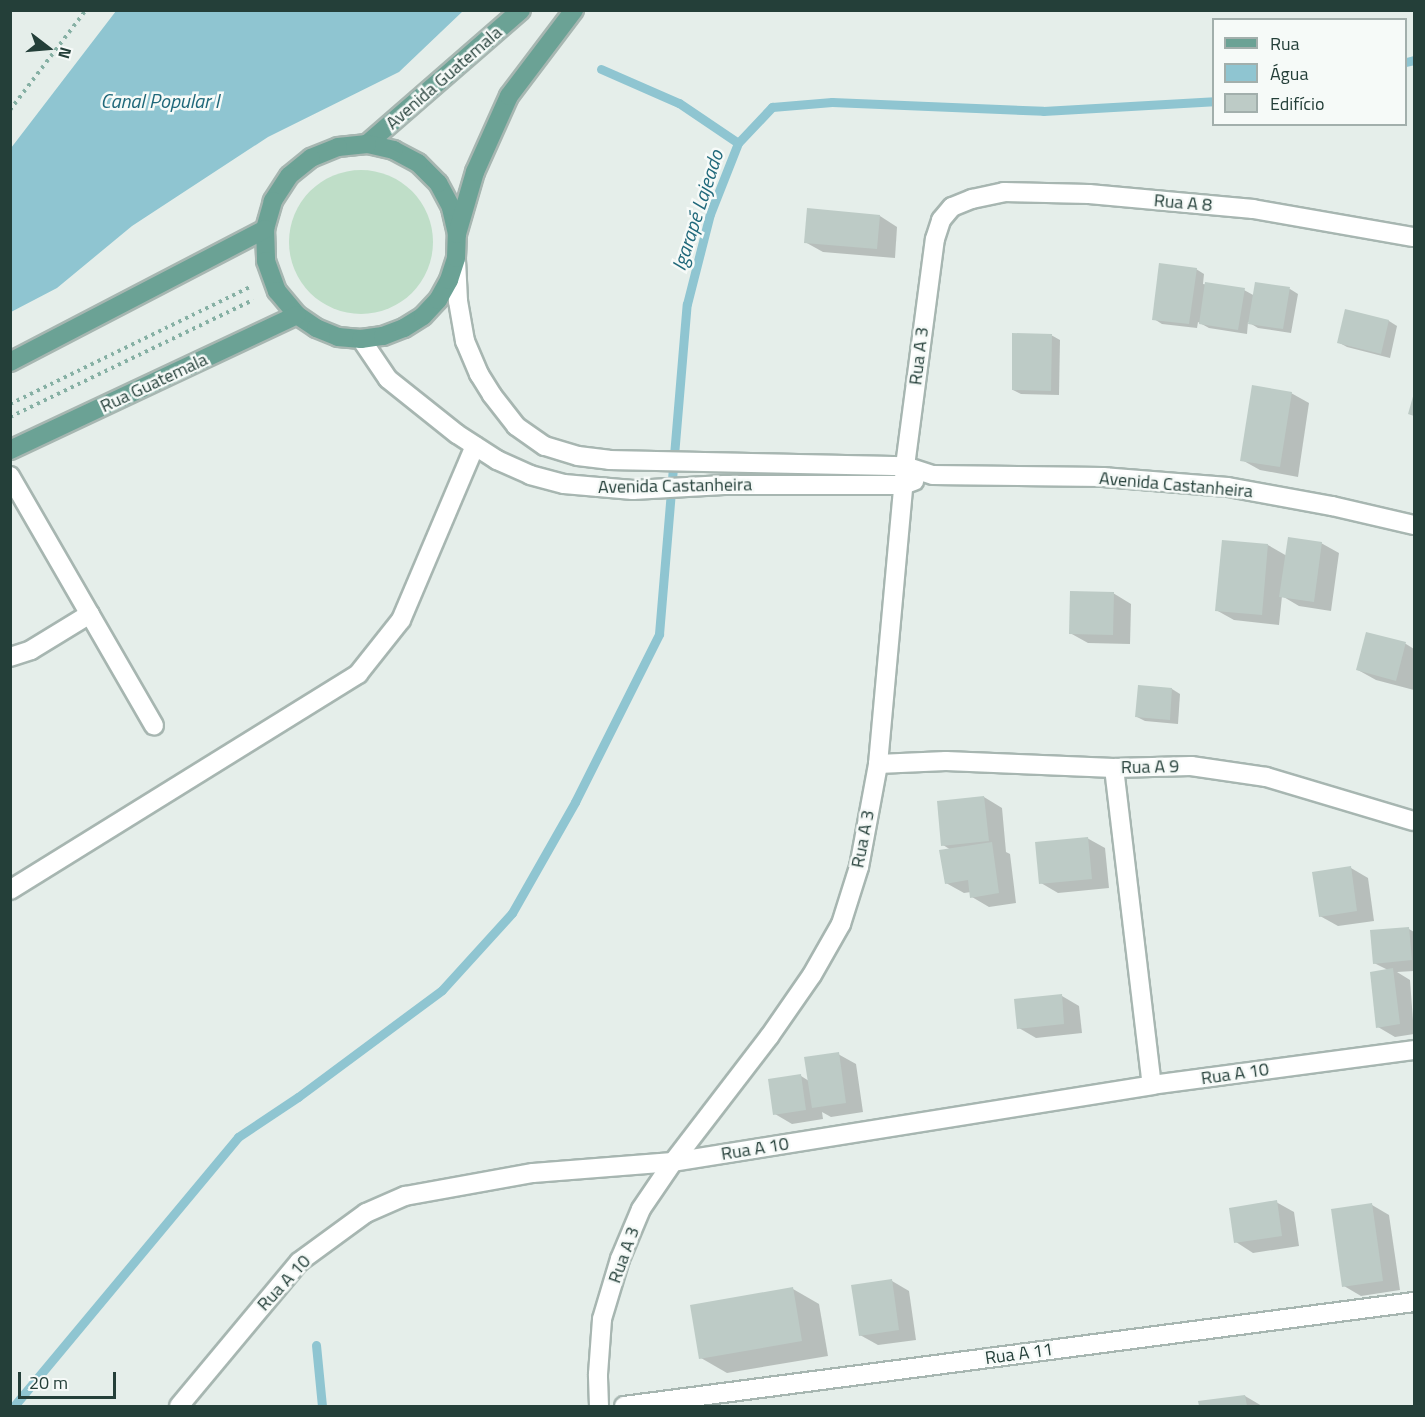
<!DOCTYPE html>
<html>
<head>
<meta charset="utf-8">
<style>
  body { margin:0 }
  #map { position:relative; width:1425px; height:1417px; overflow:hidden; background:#e5eeea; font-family:"Titillium Web",sans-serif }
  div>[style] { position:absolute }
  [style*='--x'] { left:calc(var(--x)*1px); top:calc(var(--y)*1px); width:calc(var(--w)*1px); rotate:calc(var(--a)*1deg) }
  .green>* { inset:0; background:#bfdec8 }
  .round { border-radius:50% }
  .water>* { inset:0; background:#8fc5d1 }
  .shadow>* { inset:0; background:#0003 }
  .stream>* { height:9px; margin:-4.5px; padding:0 4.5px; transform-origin:4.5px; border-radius:4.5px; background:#8fc5d1 }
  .building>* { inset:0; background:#bdcbc6 }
  .path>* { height:4px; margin-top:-2px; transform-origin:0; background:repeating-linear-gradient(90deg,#86b0a4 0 3px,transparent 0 7.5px) }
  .roads { filter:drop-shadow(2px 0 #a7b6b1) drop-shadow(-2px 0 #a7b6b1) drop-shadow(0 2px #a7b6b1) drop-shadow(0 -2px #a7b6b1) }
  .minor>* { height:18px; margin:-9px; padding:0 9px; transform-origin:9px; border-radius:9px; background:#fff }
  .major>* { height:18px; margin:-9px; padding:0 9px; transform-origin:9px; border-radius:9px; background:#6ba295 }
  span { translate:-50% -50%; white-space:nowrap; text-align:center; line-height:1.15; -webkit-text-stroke:5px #f6faf8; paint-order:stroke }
  .street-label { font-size:18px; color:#243f39 }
  .water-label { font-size:20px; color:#1f687a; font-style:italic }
  .frame { position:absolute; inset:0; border:12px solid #243f39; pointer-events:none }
  .legend { position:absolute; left:1212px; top:18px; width:195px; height:108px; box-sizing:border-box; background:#f6faf8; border:2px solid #a2afac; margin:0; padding:8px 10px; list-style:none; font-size:18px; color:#243f39 }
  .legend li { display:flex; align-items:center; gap:12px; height:30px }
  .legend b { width:30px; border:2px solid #a2afac }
  .north { position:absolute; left:18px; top:18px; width:60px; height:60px; -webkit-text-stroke:4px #f6faf8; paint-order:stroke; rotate:106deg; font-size:16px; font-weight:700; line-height:24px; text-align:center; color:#243f39 }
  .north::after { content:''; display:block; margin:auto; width:21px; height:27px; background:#243f39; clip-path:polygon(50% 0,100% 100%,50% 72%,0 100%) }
  .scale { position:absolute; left:18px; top:1372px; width:98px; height:27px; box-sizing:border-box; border:3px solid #243f39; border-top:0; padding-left:8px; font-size:18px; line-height:21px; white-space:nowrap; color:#243f39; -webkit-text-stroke:4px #f6faf8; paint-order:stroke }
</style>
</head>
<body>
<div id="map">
  <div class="green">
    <div class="round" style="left:289px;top:170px;width:144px;height:144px"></div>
  </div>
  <div class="water">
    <div style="clip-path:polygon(116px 11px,116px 10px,463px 11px,399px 72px,268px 137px,132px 226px,57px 288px,11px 312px,11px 148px)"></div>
  </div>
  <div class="shadow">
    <div style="clip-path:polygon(880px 216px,897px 227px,895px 258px,823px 252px,805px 242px)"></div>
    <div style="clip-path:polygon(1196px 269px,1204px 274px,1203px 284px,1244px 290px,1255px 296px,1290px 289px,1298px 294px,1291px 333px,1258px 328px,1248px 322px,1247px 334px,1209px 328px,1198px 322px,1197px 328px,1162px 324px,1154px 319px)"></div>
    <div style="clip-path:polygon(1346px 310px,1389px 321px,1397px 326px,1390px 358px,1347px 347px,1338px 342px)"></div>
    <div style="clip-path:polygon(1051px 335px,1060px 340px,1059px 395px,1021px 394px,1013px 390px)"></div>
    <div style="clip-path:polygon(1291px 393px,1309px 403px,1298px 477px,1260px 470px,1242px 460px)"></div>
    <div style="clip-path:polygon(1223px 541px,1268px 545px,1287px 556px,1321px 543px,1339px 553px,1331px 611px,1299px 606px,1282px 596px,1279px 625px,1234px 620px,1216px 610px)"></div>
    <div style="clip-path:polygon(1113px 593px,1131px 604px,1130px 644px,1088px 643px,1070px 633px)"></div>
    <div style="clip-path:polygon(1367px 634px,1406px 644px,1414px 649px,1414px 690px,1376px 680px,1358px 670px)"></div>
    <div style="clip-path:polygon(1139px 687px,1172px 689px,1180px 694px,1178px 724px,1145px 721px,1137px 717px)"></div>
    <div style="clip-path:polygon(984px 797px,1002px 808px,1006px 852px,1010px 854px,1016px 903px,989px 907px,972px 897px,971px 892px,964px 893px,946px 883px,951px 850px,943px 845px)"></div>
    <div style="clip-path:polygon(1087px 838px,1105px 848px,1109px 888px,1058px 893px,1041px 883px)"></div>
    <div style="clip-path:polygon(1351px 868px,1368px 878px,1374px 921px,1338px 926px,1320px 916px)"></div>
    <div style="clip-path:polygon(1409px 929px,1414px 932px,1414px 971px,1397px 972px,1410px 980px,1414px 1034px,1395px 1037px,1378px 1027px,1388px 970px,1374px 963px)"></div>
    <div style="clip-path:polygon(1062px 996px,1079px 1006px,1082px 1033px,1036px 1038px,1019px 1028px)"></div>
    <div style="clip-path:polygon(838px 1054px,856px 1064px,863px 1112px,831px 1117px,822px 1112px,823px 1119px,792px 1124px,775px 1114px,801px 1076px,809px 1081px)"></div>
    <div style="clip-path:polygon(1276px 1202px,1294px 1212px,1299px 1246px,1253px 1253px,1236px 1242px)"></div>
    <div style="clip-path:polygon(1372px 1205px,1389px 1215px,1400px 1290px,1361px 1296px,1344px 1286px)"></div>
    <div style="clip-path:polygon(892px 1281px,909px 1291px,916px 1340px,878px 1345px,860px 1335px)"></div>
    <div style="clip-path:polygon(793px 1289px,819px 1304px,828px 1356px,727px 1373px,701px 1358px)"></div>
    <div style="clip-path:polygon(1245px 1396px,1262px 1406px,1200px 1406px,1200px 1403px)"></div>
  </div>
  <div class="stream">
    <div style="--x:1406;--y:62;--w:8;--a:-14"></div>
    <div style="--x:601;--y:69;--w:85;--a:23.6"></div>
    <div style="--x:679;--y:103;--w:71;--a:34.1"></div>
    <div style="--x:316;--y:1345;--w:61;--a:84.4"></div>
    <div style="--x:14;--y:1406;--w:350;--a:-50.2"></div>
    <div style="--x:238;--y:1137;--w:72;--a:-33.7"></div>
    <div style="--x:298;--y:1097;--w:179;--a:-36.6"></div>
    <div style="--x:442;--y:990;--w:104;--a:-47.7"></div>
    <div style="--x:512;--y:913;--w:128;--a:-60.4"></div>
    <div style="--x:575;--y:802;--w:188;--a:-63.4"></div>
    <div style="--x:659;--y:634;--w:331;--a:-85.2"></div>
    <div style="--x:687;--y:304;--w:93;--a:-75.7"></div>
    <div style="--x:710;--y:214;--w:76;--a:-68.5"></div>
    <div style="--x:738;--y:143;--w:50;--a:-46.6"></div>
    <div style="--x:772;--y:107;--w:60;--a:-4.8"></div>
    <div style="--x:832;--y:102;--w:211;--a:2.4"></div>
    <div style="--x:1043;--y:111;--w:171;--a:-3.3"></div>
  </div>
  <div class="building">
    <div style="clip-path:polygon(807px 208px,880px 215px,877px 249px,804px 243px)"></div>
    <div style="clip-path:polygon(1159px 263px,1197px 268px,1189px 324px,1152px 320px)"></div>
    <div style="clip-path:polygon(1205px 282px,1245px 288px,1238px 330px,1199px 324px)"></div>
    <div style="clip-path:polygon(1255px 282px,1290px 287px,1283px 329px,1248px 324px)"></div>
    <div style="clip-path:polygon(1345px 309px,1389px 320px,1381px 354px,1337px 343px)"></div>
    <div style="clip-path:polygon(1012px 333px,1052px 334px,1051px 391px,1012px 390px)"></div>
    <div style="clip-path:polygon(1252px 385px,1292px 392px,1280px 467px,1240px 461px)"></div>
    <div style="clip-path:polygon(1414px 393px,1414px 416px,1408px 414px)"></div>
    <div style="clip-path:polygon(1288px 537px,1322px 542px,1314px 602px,1279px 597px)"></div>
    <div style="clip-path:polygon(1222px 540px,1268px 544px,1262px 615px,1215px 611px)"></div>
    <div style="clip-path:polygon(1070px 591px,1114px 592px,1113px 635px,1069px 634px)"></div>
    <div style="clip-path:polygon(1366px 632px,1406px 642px,1396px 681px,1356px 670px)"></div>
    <div style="clip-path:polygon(1138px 685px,1172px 688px,1170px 720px,1135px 717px)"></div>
    <div style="clip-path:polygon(984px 796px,989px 841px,941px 846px,937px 801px)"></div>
    <div style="clip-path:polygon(1088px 837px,1092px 879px,1039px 884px,1035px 842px)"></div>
    <div style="clip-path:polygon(992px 842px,999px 893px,970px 898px,968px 880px,945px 884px,939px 850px)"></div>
    <div style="clip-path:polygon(1351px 866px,1357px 911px,1319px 917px,1312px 872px)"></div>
    <div style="clip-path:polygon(1409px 927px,1412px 960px,1373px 964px,1370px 930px)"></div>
    <div style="clip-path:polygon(1393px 968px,1400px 1024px,1376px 1028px,1370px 972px)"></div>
    <div style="clip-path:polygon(1062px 994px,1064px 1024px,1017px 1029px,1014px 999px)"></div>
    <div style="clip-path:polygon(839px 1052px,846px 1103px,812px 1108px,804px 1057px)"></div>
    <div style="clip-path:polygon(801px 1074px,806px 1110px,773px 1115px,768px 1079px)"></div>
    <div style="clip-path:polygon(1277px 1200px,1282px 1236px,1234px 1243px,1229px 1208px)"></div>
    <div style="clip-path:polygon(1372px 1203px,1383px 1281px,1342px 1287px,1331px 1209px)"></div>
    <div style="clip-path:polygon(892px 1279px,899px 1330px,859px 1336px,851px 1285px)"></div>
    <div style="clip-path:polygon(793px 1287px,802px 1341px,699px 1359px,690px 1305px)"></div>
    <div style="clip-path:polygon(1245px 1395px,1247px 1406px,1199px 1406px,1198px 1401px)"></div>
  </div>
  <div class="path">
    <div style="--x:10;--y:110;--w:126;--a:-52.8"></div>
    <div style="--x:10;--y:404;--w:267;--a:-26"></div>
    <div style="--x:10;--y:417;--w:270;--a:-25.7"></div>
  </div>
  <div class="roads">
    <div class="minor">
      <div style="--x:456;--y:260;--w:41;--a:87.2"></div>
      <div style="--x:458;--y:301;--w:41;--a:80.1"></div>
      <div style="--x:465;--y:341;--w:36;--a:67"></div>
      <div style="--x:479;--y:374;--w:25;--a:58"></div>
      <div style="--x:492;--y:395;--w:39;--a:52"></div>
      <div style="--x:516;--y:426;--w:35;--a:35"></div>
      <div style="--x:545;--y:446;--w:34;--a:17"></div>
      <div style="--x:578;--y:456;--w:31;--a:7"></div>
      <div style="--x:609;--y:460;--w:296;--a:1.2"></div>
      <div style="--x:905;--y:466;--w:29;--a:18"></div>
      <div style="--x:933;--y:475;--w:170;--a:0.7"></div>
      <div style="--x:1103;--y:477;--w:125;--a:4.6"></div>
      <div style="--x:1228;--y:487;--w:106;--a:10.4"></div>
      <div style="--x:1332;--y:506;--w:84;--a:13"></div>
      <div style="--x:361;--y:339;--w:48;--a:56"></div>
      <div style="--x:388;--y:379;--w:88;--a:38.6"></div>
      <div style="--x:457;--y:434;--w:48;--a:33"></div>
      <div style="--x:497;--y:460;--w:36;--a:24"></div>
      <div style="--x:530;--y:475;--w:35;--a:15"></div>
      <div style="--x:564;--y:484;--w:69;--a:5"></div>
      <div style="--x:633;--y:490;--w:91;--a:-3.1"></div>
      <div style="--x:724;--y:485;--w:179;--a:0"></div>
      <div style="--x:903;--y:485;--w:12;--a:-20"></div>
      <div style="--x:10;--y:476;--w:288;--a:60"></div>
      <div style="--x:10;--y:657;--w:22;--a:-18"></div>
      <div style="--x:31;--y:650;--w:69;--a:-31.4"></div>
      <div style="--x:878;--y:764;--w:68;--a:-2.5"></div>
      <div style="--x:946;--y:761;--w:168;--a:2.4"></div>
      <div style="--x:1114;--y:768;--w:77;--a:-1.5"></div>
      <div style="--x:1191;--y:766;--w:76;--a:8.3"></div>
      <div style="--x:1266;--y:777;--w:154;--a:16.6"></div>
      <div style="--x:1114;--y:768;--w:319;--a:83.2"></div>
      <div style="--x:10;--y:890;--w:410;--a:-31.8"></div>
      <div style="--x:358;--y:674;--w:69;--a:-51.5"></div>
      <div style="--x:401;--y:620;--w:189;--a:-67"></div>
      <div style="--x:179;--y:1406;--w:187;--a:-50.2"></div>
      <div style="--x:299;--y:1262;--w:83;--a:-36.2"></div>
      <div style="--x:366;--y:1213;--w:43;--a:-23.6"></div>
      <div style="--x:405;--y:1196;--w:130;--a:-10.2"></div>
      <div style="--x:533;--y:1173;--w:140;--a:-4.5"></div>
      <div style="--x:673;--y:1162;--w:485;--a:-9.1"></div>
      <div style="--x:1152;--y:1085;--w:264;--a:-7.6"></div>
      <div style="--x:599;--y:1406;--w:32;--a:-92"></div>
      <div style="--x:598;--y:1374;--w:55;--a:-85.8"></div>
      <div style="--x:602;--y:1319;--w:63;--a:-73.3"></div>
      <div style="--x:620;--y:1259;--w:54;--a:-67.2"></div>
      <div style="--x:641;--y:1209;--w:57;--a:-55.8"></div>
      <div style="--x:673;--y:1162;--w:158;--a:-52.5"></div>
      <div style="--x:769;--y:1037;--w:75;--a:-55.3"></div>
      <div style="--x:812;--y:975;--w:59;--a:-60.4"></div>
      <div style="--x:841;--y:924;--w:60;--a:-72.5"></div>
      <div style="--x:859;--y:867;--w:105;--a:-79.5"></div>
      <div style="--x:878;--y:764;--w:299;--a:-84.8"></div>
      <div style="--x:905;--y:466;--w:229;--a:-82.5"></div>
      <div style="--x:935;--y:239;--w:20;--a:-72"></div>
      <div style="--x:941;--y:220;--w:17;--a:-50"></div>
      <div style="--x:952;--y:207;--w:22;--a:-22"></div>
      <div style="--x:972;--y:199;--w:33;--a:-12"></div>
      <div style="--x:1004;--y:192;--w:85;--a:1.3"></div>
      <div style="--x:1089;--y:194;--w:165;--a:5.2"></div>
      <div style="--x:1253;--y:209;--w:163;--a:9.9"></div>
      <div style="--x:624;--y:1406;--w:797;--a:-7.5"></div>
    </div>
    <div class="major">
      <div style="--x:367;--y:144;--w:204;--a:-41"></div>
      <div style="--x:457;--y:234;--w:28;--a:-103"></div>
      <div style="--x:451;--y:207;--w:27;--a:-118"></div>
      <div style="--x:438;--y:183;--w:28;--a:-135"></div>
      <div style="--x:418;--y:163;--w:27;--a:-152"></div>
      <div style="--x:394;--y:150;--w:28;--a:-167"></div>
      <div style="--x:367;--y:144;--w:29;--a:174"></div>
      <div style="--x:338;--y:147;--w:29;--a:158"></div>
      <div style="--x:311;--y:158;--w:28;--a:141"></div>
      <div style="--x:289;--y:176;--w:30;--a:123"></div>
      <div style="--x:273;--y:201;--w:29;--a:106"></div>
      <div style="--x:265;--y:229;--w:32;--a:88"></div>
      <div style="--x:266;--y:261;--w:32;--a:70"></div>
      <div style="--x:277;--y:291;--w:31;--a:50"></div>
      <div style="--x:297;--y:315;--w:23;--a:34"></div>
      <div style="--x:316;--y:328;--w:24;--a:22"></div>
      <div style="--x:338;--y:337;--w:23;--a:5"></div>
      <div style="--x:361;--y:339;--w:22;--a:-8"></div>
      <div style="--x:383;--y:336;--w:22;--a:-21"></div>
      <div style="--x:404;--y:328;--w:22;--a:-32"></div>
      <div style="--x:423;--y:316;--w:22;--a:-47"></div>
      <div style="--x:438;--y:300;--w:23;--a:-61"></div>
      <div style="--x:449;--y:280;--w:23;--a:-72"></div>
      <div style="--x:456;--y:258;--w:24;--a:-88"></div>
      <div style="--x:457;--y:234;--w:65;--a:-73.8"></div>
      <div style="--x:475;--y:172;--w:83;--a:-65.9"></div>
      <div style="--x:509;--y:96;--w:108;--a:-52.9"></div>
      <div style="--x:10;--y:362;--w:288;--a:-27.5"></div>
      <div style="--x:10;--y:450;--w:317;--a:-25.2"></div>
    </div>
  </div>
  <div class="street-label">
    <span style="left:444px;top:78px;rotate:-41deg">Avenida Guatemala</span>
    <span style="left:1183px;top:203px;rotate:5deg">Rua A 8</span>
    <span style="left:919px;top:356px;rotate:-83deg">Rua A 3</span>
    <span style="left:154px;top:383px;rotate:-25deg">Rua Guatemala</span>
    <span style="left:1176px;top:485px;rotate:5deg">Avenida Castanheira</span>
    <span style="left:675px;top:486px;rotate:-1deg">Avenida Castanheira</span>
    <span style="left:1150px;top:767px;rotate:-1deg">Rua A 9</span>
    <span style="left:863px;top:839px;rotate:-79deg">Rua A 3</span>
    <span style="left:1235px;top:1074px;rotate:-8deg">Rua A 10</span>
    <span style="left:755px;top:1149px;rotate:-9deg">Rua A 10</span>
    <span style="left:624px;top:1255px;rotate:-70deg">Rua A 3</span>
    <span style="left:284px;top:1283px;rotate:-47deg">Rua A 10</span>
    <span style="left:1019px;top:1354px;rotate:-8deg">Rua A 11</span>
  </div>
  <div class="water-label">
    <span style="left:160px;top:100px">Canal Popular I</span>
    <span style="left:697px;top:210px;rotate:-72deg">Igarapé Lajeado</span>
  </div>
  <div class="frame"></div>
  <ul class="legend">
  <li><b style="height:8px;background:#6ba295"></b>Rua</li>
  <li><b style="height:16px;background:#8fc5d1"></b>Água</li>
  <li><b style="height:16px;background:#bdcbc6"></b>Edifício</li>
  </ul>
  <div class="north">N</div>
  <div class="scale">20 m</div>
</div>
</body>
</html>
